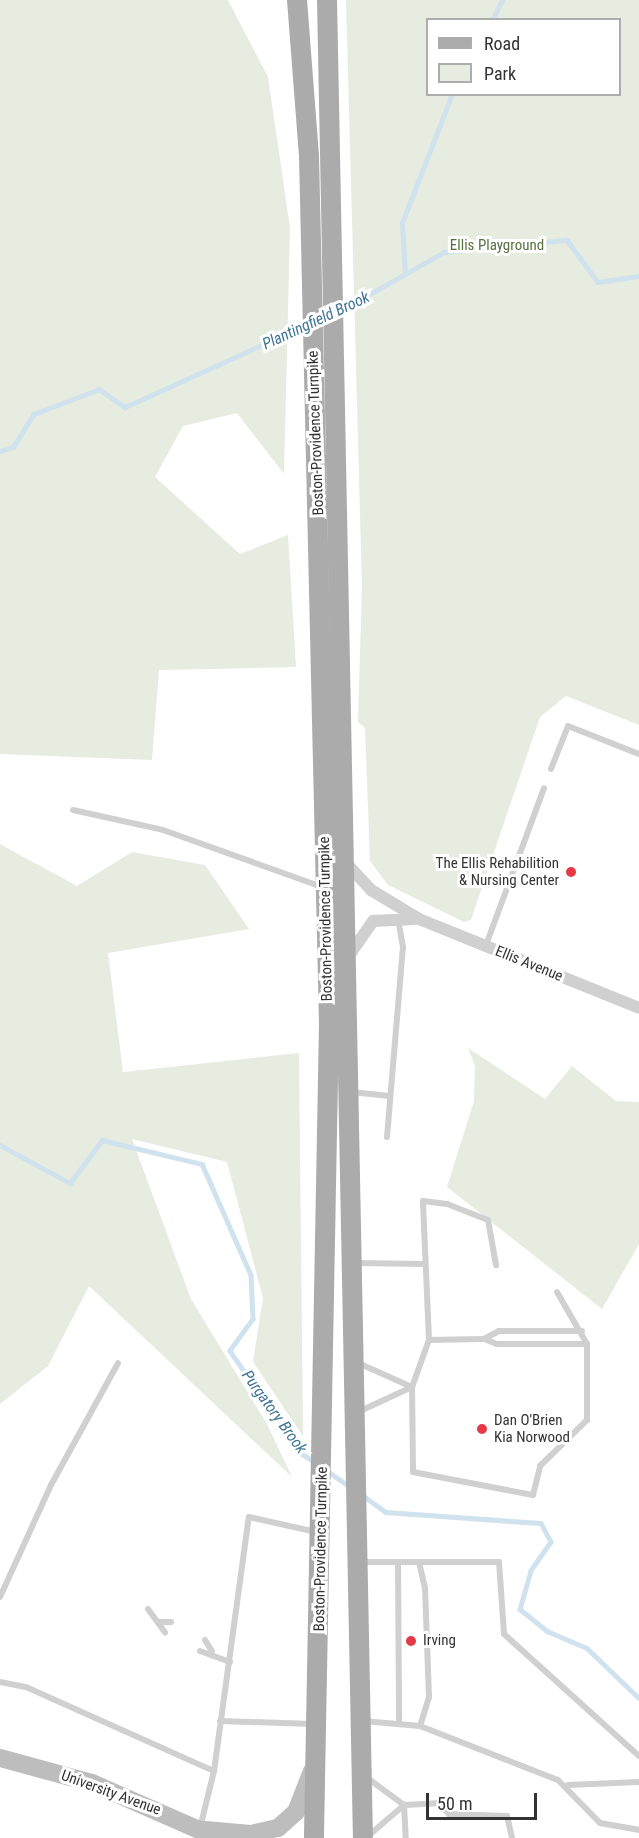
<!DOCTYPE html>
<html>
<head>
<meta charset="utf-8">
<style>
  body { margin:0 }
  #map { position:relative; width:639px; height:1838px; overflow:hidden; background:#fff; font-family:"Roboto Condensed",sans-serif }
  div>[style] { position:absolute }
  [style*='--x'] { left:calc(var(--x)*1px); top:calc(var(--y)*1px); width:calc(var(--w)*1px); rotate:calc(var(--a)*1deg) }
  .green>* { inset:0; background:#e6ecdf }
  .stream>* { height:4.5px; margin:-2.25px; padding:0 2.25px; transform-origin:2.25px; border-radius:2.25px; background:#cfe2ee }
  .service>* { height:6px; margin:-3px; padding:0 3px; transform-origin:3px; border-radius:3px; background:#d0d0d0 }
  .minor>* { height:12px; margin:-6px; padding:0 6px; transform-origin:6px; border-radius:6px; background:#d0d0d0 }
  .secondary>* { height:18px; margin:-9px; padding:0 9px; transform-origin:9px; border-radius:9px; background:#bdbdbd }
  .primary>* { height:20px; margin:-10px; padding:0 10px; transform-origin:10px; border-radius:10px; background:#ababab }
  .dots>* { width:16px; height:16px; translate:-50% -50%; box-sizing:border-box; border:3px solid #fff; border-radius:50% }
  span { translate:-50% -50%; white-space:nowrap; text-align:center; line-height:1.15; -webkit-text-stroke:6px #fff; paint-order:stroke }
  .park-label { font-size:15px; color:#56703f }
  .street-label { font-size:15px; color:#333 }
  .poi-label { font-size:15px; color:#333 }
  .right { translate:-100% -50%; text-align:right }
  .left { translate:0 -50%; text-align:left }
  .water-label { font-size:16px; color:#3f7597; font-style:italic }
  .legend { position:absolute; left:426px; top:18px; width:195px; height:78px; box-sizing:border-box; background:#fff; border:2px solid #adadad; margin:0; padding:8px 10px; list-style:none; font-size:18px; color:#333 }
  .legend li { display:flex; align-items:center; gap:12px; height:30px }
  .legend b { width:30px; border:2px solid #adadad }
  .scale { position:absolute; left:426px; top:1793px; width:111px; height:27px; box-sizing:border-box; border:3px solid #333; border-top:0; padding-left:8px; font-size:18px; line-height:21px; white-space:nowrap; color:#333; -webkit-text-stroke:4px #fff; paint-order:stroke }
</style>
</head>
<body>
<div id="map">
  <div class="green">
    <div style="clip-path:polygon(0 0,228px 0,268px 77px,290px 228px,284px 474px,237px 413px,183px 426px,155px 477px,240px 554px,288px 535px,296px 667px,159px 670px,152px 760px,0 754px)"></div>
    <div style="clip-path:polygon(evenodd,346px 0,639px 0,639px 725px,566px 696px,540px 717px,471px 920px,464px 922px,388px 885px,370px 861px,365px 728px,358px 722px,362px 586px,346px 0,428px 20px,620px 20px,620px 94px,428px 94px,428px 20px)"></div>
    <div style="clip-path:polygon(0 844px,77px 886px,132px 852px,205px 865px,249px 929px,108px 953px,123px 1072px,299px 1053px,303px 1436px,253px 1362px,263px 1298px,227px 1162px,132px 1139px,191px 1299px,267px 1424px,292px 1477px,89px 1286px,48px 1366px,0 1404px)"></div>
    <div style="clip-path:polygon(468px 1048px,545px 1099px,572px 1066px,616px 1101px,639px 1102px,639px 1244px,602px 1309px,447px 1187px,474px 1101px,475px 1066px)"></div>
  </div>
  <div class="stream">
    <div style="--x:492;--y:20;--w:22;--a:-63"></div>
    <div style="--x:405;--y:275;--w:52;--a:-93.3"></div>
    <div style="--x:402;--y:223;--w:138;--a:-68.8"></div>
    <div style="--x:338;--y:312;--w:122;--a:-29.5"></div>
    <div style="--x:444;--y:252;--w:124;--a:-5.6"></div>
    <div style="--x:567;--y:240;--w:52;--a:53.6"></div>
    <div style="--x:598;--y:282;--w:41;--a:-8.3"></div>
    <div style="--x:0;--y:451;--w:14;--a:-17"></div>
    <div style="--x:13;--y:447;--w:39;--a:-58"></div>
    <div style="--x:34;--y:414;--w:70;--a:-21"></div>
    <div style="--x:99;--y:389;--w:32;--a:35"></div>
    <div style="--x:125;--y:407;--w:201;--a:-24.4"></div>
    <div style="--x:0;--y:1145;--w:80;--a:28.5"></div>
    <div style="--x:70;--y:1183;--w:54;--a:-53.3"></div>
    <div style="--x:102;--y:1140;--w:103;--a:13.5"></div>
    <div style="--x:202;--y:1164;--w:121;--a:66.2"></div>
    <div style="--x:251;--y:1275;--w:44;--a:87.4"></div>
    <div style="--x:253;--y:1319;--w:39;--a:126"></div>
    <div style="--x:230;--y:1351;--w:126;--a:55"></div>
    <div style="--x:302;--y:1454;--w:15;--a:32"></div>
    <div style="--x:326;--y:1470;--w:28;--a:35"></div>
    <div style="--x:361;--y:1494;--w:31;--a:36"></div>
    <div style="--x:386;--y:1512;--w:155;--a:4.1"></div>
    <div style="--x:541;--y:1523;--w:21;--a:62"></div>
    <div style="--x:551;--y:1542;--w:35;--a:125"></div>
    <div style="--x:531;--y:1571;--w:40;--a:106"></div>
    <div style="--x:520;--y:1609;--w:35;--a:39"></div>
    <div style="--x:547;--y:1631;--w:43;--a:23"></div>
    <div style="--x:587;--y:1648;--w:72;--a:43.9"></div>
  </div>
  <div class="service">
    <div style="--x:551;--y:769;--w:46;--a:-68.4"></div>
    <div style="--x:568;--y:726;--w:76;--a:21.5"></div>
    <div style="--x:73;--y:810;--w:92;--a:12.5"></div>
    <div style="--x:163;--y:830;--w:169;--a:19.7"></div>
    <div style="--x:486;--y:945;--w:167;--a:-69.7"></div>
    <div style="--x:351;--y:1092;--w:39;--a:6"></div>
    <div style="--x:387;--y:1137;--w:191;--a:-85.2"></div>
    <div style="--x:403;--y:947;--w:27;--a:-100"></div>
    <div style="--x:355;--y:1263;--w:70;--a:0.8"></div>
    <div style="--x:582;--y:1331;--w:83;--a:180"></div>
    <div style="--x:499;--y:1331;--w:17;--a:152"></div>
    <div style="--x:484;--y:1339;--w:55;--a:179"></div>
    <div style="--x:429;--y:1340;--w:50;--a:109.9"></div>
    <div style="--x:412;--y:1387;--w:85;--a:89.3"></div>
    <div style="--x:413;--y:1472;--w:122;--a:10.9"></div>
    <div style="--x:533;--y:1495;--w:30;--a:-76"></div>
    <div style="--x:540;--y:1466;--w:66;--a:-44.4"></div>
    <div style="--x:587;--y:1420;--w:76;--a:-90"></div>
    <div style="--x:484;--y:1339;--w:14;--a:21"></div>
    <div style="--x:497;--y:1344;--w:90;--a:0"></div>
    <div style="--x:587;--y:1344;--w:60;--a:-120"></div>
    <div style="--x:429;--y:1340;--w:139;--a:-92.5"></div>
    <div style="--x:423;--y:1201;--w:24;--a:7"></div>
    <div style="--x:447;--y:1204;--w:44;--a:21.3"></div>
    <div style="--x:488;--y:1220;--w:46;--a:79.9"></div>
    <div style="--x:358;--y:1363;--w:59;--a:24"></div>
    <div style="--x:358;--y:1412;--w:60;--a:-24.8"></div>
    <div style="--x:360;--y:1562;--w:139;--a:0"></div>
    <div style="--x:499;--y:1562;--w:72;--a:86"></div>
    <div style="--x:504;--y:1634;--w:182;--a:42.1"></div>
    <div style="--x:419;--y:1562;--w:27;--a:77"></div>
    <div style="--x:425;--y:1588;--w:109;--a:87.9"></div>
    <div style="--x:429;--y:1697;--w:30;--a:107"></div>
    <div style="--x:398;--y:1563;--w:159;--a:89.6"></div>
    <div style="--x:0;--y:1597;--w:123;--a:-65.5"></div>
    <div style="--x:51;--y:1485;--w:139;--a:-61.2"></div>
    <div style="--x:148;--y:1609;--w:29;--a:54"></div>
    <div style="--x:160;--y:1622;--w:11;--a:0"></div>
    <div style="--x:205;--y:1640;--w:13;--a:58"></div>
    <div style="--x:200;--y:1651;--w:32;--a:20"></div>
    <div style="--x:0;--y:1682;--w:26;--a:11"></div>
    <div style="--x:26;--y:1687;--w:206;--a:24.1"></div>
    <div style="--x:220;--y:1721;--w:93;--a:1.8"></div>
    <div style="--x:363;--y:1721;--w:57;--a:5"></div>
    <div style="--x:420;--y:1726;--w:148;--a:21.4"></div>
    <div style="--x:558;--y:1780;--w:60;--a:45.7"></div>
    <div style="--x:600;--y:1823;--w:40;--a:10"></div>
    <div style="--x:366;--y:1777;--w:47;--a:36.4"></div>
    <div style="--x:568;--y:1785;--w:71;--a:-2.4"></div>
    <div style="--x:404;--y:1805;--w:33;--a:87"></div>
    <div style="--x:200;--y:1828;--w:59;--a:-76.2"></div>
    <div style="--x:214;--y:1771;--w:256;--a:-82.2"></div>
    <div style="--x:249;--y:1517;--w:69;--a:12.6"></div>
    <div style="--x:368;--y:1836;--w:48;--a:-40.7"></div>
    <div style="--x:404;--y:1805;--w:34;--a:-3"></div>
    <div style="--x:438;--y:1803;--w:16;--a:45"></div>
    <div style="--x:449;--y:1814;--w:58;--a:2"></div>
    <div style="--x:507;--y:1816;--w:23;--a:77"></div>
  </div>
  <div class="minor">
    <div style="--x:346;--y:863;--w:37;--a:47"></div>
    <div style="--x:371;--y:890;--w:56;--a:31.1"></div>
    <div style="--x:419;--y:919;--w:237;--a:22"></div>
    <div style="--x:348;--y:957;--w:44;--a:-55.2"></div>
    <div style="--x:373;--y:921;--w:42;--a:-2.7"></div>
  </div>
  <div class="secondary">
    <div style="--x:0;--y:1758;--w:95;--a:15.2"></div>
    <div style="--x:92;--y:1783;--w:137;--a:23.7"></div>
    <div style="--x:205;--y:1830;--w:46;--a:5"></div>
    <div style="--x:251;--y:1834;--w:28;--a:-13"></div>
    <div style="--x:278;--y:1828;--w:24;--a:-42"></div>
    <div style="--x:296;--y:1812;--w:44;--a:-68.7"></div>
  </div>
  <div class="primary">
    <div style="--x:297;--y:0;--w:156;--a:85.6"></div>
    <div style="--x:309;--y:156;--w:868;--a:88.68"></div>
    <div style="--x:329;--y:1024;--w:814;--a:91.06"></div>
    <div style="--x:327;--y:0;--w:1838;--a:88.88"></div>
  </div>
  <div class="dots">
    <div style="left:571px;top:872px;background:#e63946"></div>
    <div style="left:482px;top:1429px;background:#e63946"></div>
    <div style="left:411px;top:1641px;background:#e63946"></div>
  </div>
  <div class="park-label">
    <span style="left:497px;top:246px">Ellis Playground</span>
  </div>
  <div class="street-label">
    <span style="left:316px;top:433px;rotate:-92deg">Boston-Providence Turnpike</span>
    <span style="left:326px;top:919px;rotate:-91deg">Boston-Providence Turnpike</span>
    <span style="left:529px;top:964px;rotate:22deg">Ellis Avenue</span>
    <span style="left:321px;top:1549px;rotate:-89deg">Boston-Providence Turnpike</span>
    <span style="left:111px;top:1793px;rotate:20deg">University Avenue</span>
  </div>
  <div class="poi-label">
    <span class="right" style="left:559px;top:872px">The Ellis Rehabilition<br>&amp; Nursing Center</span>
    <span class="left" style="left:494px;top:1429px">Dan O'Brien<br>Kia Norwood</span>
    <span class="left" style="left:423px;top:1641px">Irving</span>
  </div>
  <div class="water-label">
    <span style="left:316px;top:321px;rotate:-25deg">Plantingfield Brook</span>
    <span style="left:274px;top:1412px;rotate:54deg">Purgatory Brook</span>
  </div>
  <ul class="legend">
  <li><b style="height:8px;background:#ababab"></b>Road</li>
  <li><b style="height:16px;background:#e6ecdf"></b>Park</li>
  </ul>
  <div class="scale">50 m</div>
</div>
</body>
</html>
